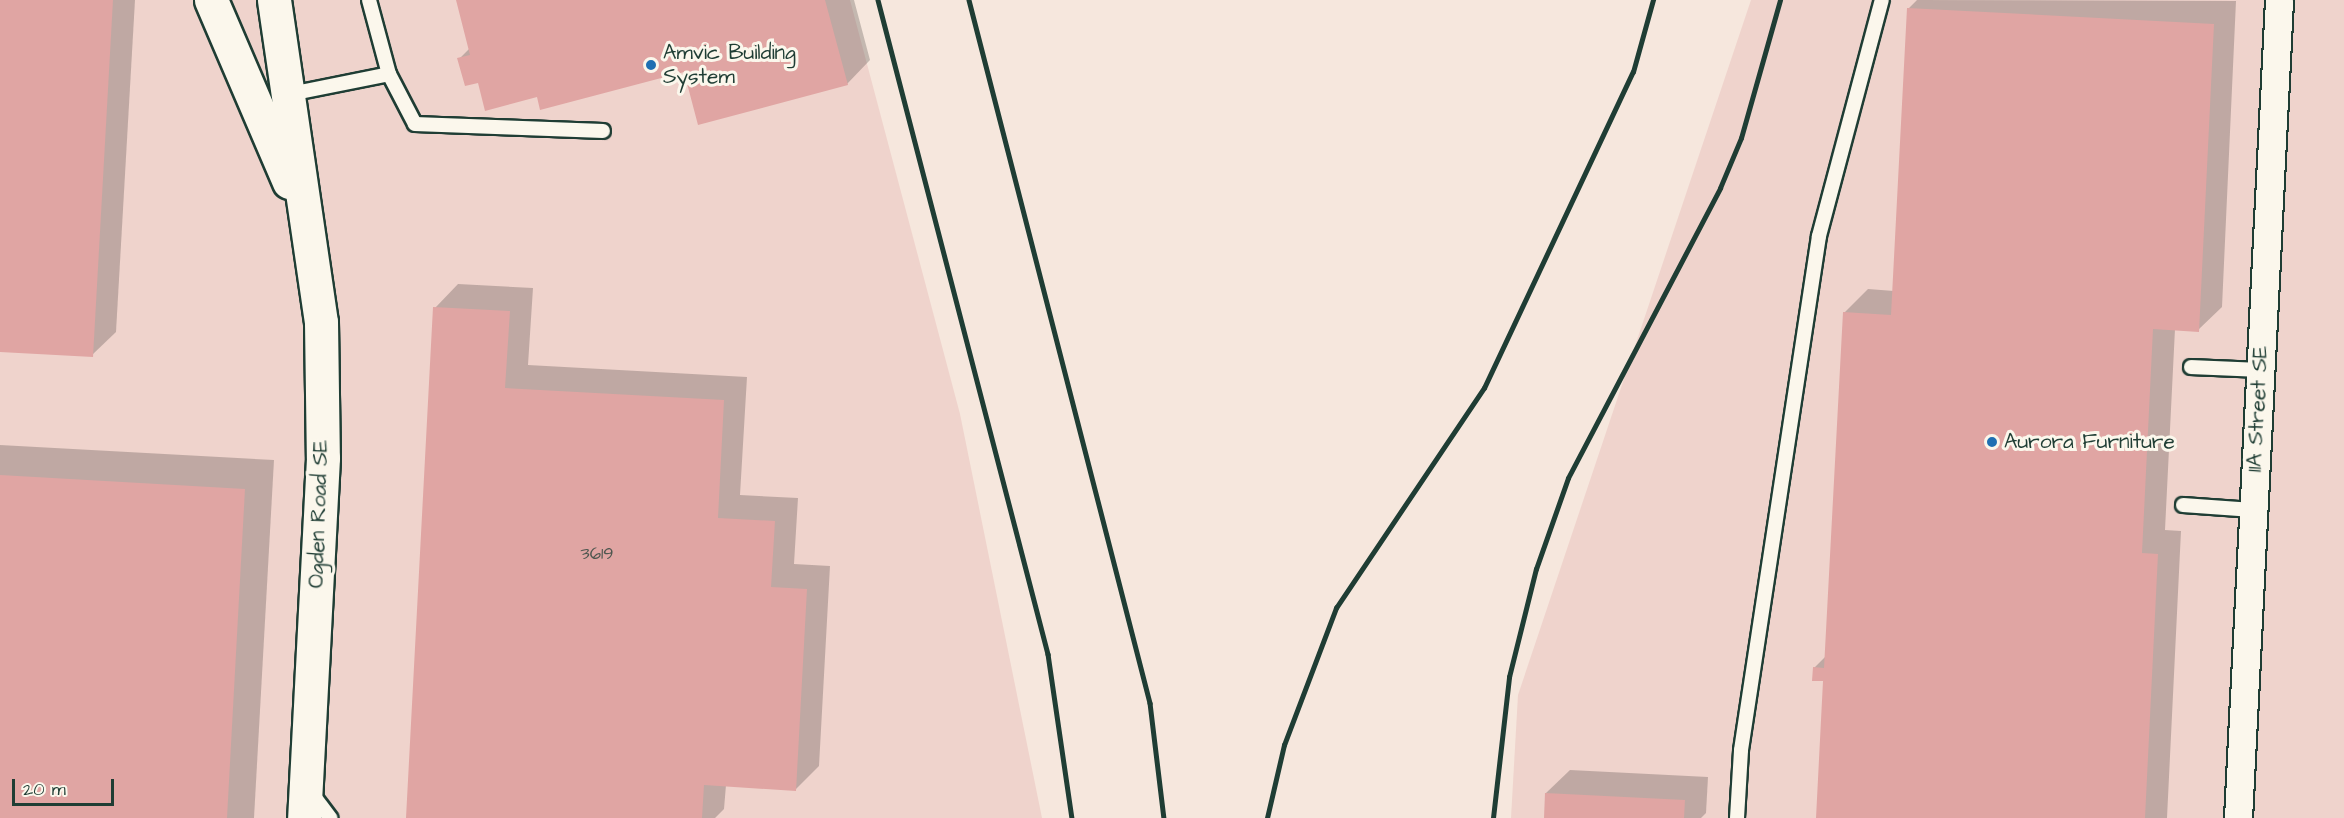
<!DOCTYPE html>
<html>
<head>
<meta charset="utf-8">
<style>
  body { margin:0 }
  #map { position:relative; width:2344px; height:818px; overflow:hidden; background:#f6e7dd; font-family:"Architects Daughter",sans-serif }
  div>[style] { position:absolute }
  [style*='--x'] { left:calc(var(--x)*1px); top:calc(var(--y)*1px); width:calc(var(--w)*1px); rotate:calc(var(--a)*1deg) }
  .built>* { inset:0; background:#efd3cc }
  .shadow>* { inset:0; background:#0003 }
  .building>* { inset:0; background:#e0a5a3 }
  .roads { filter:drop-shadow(2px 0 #1f3d34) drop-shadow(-2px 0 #1f3d34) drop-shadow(0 2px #1f3d34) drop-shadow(0 -2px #1f3d34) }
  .service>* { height:14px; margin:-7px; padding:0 7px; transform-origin:7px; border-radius:7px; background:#fbf7ec }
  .minor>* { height:27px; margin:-13.5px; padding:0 13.5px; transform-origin:13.5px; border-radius:13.5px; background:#fbf7ec }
  .tertiary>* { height:33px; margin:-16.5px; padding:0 16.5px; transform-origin:16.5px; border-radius:16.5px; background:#fbf7ec }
  .rail>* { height:4.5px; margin:-2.25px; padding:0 2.25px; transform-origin:2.25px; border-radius:2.25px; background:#1f3d34 }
  .dots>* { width:16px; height:16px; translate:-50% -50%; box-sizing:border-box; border:3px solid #fbf7ec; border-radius:50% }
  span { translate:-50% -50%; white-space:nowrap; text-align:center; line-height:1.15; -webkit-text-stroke:6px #fbf7ec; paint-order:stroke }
  .number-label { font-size:18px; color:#4f5750 }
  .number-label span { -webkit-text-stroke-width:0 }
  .poi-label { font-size:21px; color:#1f3d34 }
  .left { translate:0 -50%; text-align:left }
  .street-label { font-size:21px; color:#1f3d34 }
  .scale { position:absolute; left:12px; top:779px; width:102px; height:27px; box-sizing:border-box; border:3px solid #1f3d34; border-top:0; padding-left:8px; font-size:18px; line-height:21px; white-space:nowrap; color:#1f3d34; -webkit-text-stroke:4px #fbf7ec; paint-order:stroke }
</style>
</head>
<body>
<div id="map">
  <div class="built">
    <div style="clip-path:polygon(0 0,850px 0,960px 414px,1042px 818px,0 818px)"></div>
    <div style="clip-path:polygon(1751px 0,2344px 0,2344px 818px,1511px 818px,1518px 695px)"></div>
  </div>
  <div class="shadow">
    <div style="clip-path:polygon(0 0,135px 0,116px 332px,92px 355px,0 350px)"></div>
    <div style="clip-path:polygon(457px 0,854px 0,870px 60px,847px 84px,685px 71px,538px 95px,479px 81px,459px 59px,470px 48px)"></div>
    <div style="clip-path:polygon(1917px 0,2236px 1px,2222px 307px,2198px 330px,2175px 329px,2165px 530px,2181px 531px,2167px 818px,1818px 818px,1825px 680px,1814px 668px,1826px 656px,1844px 313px,1868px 289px,1894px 291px,1908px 9px)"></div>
    <div style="clip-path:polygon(458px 284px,533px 288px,528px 365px,747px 377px,740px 495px,798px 498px,794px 564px,830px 566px,819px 766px,796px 789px,726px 785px,724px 809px,715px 818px,438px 818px,435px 308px)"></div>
    <div style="clip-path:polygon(0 445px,274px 460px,254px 818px,0 818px)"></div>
    <div style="clip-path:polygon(1570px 770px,1708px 777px,1706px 813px,1701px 818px,1545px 818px,1546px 793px)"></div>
  </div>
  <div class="building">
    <div style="clip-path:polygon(0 0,113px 0,93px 357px,0 352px)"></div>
    <div style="clip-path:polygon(456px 0,825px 0,848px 85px,698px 125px,684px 72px,540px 110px,537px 97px,485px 111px,478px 83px,465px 86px,457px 58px,470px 55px)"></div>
    <div style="clip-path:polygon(1907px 8px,2214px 24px,2199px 332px,2153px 329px,2142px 553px,2158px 554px,2145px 818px,1816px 818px,1823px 681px,1812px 681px,1813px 667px,1824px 668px,1843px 312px,1891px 315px)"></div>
    <div style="clip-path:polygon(433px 307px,510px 311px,505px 388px,724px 400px,718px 518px,775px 521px,771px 587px,807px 589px,796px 791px,704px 785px,702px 818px,406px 818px)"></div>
    <div style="clip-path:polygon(0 475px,245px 489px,227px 818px,0 818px)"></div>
    <div style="clip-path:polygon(1545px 793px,1685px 800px,1684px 818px,1544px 818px)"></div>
  </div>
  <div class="roads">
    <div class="service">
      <div style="--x:369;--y:0;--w:77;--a:74.9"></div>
      <div style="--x:389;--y:74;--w:56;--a:62.5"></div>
      <div style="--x:415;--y:124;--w:188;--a:2.1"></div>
      <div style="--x:290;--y:94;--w:101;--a:-11.4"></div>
      <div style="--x:2191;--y:367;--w:69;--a:2.5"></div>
      <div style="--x:2183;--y:505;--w:70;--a:4.1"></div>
      <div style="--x:310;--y:791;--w:34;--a:53"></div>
      <div style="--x:1737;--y:818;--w:68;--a:-86.6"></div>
      <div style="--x:1741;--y:750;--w:520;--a:-81.37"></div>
      <div style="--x:1819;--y:236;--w:244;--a:-75.1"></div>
    </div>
    <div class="minor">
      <div style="--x:2238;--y:818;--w:819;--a:-87.13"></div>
    </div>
    <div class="tertiary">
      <div style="--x:211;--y:0;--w:198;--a:66.8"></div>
      <div style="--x:274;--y:0;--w:325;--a:81.7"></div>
      <div style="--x:321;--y:322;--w:136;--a:89.2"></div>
      <div style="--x:323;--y:458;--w:361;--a:93"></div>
    </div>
  </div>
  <div class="rail">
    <div style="--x:878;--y:0;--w:676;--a:75.43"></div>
    <div style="--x:1048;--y:654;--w:166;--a:81.7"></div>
    <div style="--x:969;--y:0;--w:726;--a:75.56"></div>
    <div style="--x:1150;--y:703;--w:116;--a:83.1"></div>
    <div style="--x:1267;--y:818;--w:75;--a:-76.9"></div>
    <div style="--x:1284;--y:745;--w:147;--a:-69.2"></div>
    <div style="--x:1336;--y:608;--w:265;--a:-56.1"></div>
    <div style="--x:1484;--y:388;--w:349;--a:-64.8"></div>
    <div style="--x:1633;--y:72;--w:75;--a:-74.5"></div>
    <div style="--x:1493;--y:818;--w:142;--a:-83.5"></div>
    <div style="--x:1509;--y:677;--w:111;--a:-76"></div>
    <div style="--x:1536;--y:569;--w:96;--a:-70.6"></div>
    <div style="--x:1568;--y:478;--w:327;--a:-62.3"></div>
    <div style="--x:1720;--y:188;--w:54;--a:-67.2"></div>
    <div style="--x:1741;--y:138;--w:143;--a:-74.2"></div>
  </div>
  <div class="dots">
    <div style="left:651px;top:65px;background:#1f6fb2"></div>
    <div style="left:1992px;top:442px;background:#1f6fb2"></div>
  </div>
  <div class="number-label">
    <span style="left:597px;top:554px">3619</span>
  </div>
  <div class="poi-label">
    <span class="left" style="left:663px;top:65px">Amvic Building<br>System</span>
    <span class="left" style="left:2004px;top:442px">Aurora Furniture</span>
  </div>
  <div class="street-label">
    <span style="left:2258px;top:409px;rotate:-87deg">11A Street SE</span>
    <span style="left:319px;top:514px;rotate:-88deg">Ogden Road SE</span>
  </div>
  <div class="scale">20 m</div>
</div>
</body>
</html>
